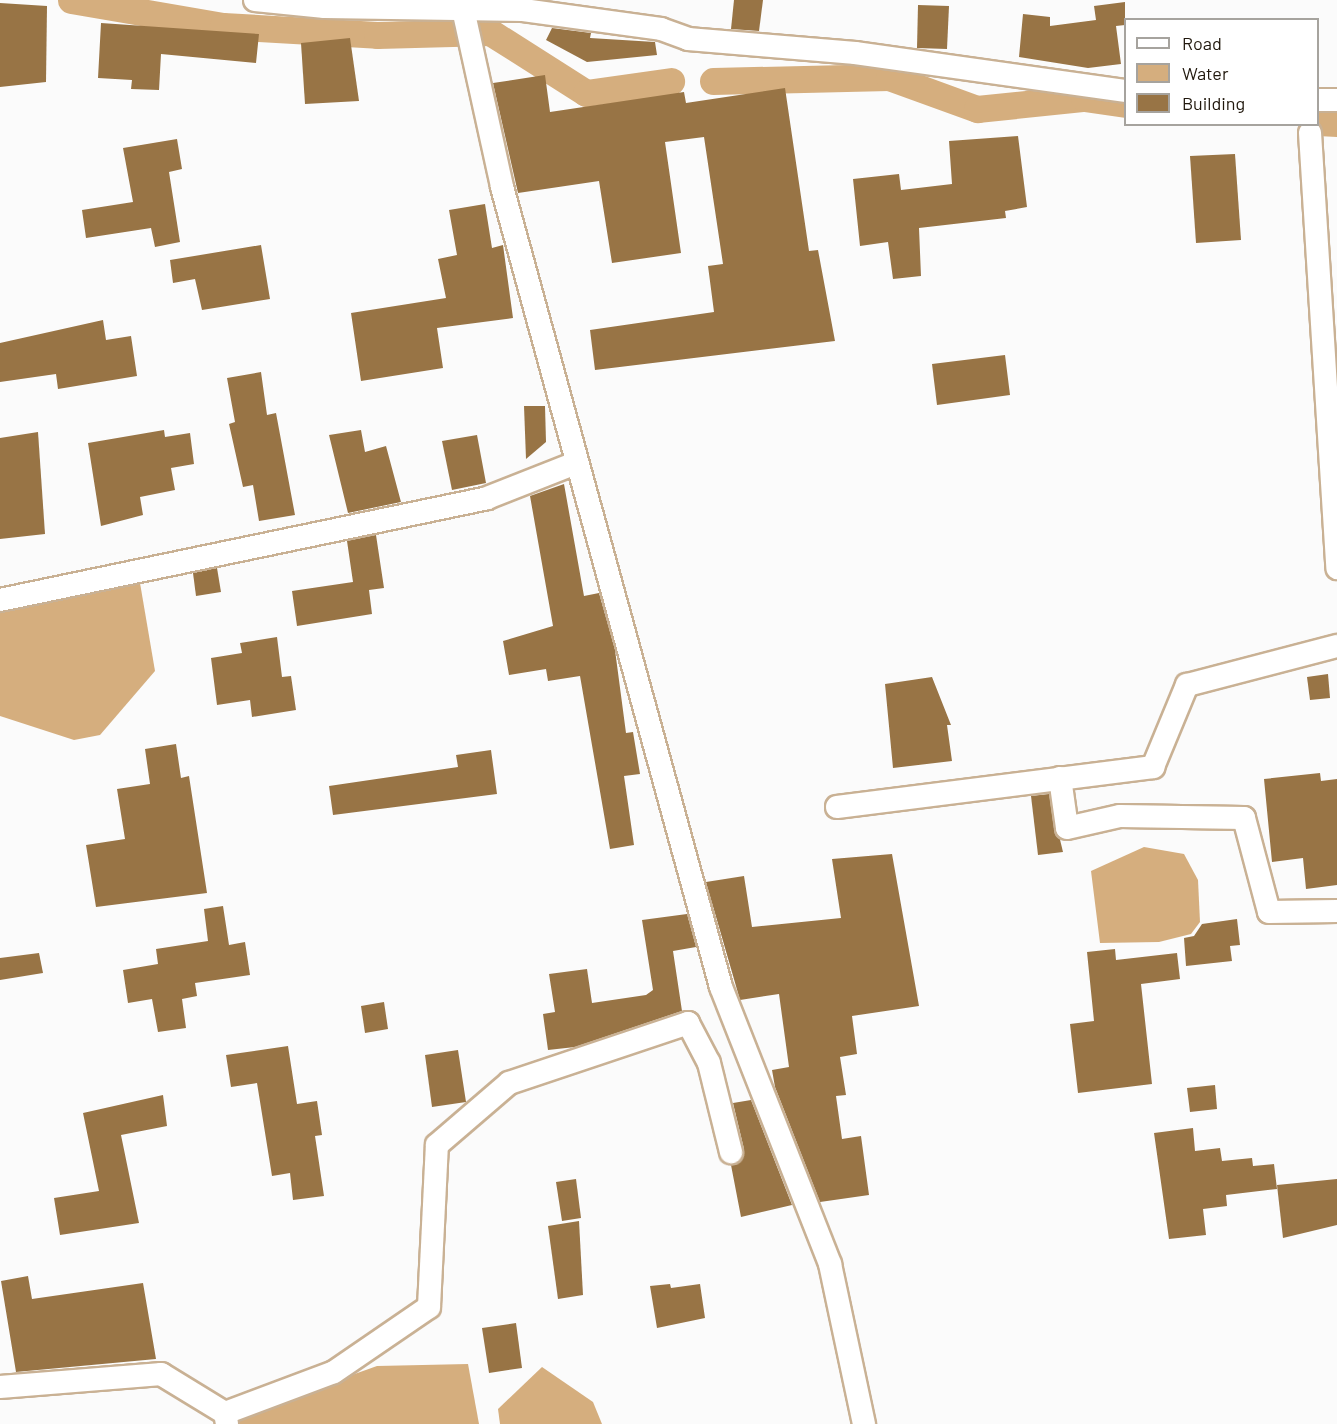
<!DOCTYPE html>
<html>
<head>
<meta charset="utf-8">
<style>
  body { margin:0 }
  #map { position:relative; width:1337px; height:1424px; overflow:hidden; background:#fbfbfb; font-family:Barlow,sans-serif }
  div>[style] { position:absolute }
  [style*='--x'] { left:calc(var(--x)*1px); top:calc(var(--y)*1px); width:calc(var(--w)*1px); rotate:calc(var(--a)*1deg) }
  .water>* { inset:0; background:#d5ae7e }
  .canal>* { height:27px; margin:-13.5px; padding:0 13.5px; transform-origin:13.5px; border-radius:13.5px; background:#d5ae7e }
  .building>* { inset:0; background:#987445 }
  .roads { filter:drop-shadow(2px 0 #c9b194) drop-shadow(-2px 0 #c9b194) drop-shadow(0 2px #c9b194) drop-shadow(0 -2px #c9b194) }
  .minor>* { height:22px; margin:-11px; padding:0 11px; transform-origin:11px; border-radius:11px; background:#fff }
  span { translate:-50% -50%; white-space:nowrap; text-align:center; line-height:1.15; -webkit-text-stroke:4.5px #fff; paint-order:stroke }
  .legend { position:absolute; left:1124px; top:18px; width:195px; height:108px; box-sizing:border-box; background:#fff; border:2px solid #a6a39e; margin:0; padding:8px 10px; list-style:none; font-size:18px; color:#21180d }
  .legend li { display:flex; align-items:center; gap:12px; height:30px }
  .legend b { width:30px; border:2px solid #a6a39e }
</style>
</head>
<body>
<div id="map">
  <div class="water">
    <div style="clip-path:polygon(140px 583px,155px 671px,100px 735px,74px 740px,0 716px,0 611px)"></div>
    <div style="clip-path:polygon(1144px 847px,1184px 854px,1198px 880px,1200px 922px,1191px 934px,1159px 942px,1100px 943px,1091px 871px)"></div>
    <div style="clip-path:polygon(468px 1364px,479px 1424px,240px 1424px,240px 1415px,377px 1366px)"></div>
    <div style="clip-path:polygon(542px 1367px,593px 1402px,602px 1424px,500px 1424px,498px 1409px)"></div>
  </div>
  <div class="canal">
    <div style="--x:71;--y:0;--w:154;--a:9.7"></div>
    <div style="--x:223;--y:26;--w:154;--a:3.3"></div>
    <div style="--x:377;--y:35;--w:113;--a:-1.5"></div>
    <div style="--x:490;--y:32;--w:114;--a:32.4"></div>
    <div style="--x:586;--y:93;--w:86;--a:-8"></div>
    <div style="--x:713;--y:81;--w:176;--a:-1.3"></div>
    <div style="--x:889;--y:77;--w:94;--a:20"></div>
    <div style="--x:977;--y:109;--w:108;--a:-5.9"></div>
    <div style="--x:1084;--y:98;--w:42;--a:8.1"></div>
    <div style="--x:1318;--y:122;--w:19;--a:3"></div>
  </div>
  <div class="building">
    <div style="clip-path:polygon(734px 0,763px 0,759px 31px,731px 29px)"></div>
    <div style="clip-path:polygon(1125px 2px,1125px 25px,1116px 26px,1121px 64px,1088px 68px,1019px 57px,1023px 14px,1050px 17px,1050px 26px,1096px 20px,1094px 6px)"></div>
    <div style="clip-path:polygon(0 3px,47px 6px,46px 82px,0 87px)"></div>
    <div style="clip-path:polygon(918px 5px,949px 6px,947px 49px,917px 48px)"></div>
    <div style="clip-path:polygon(101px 23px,259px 34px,256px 63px,161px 54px,159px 90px,131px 89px,132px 80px,98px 78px)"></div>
    <div style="clip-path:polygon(552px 28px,591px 33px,590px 38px,655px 42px,657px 55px,587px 62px,546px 40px)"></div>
    <div style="clip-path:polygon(350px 38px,359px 101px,305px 104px,301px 43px)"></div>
    <div style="clip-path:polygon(545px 75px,550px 112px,684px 92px,686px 103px,785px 88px,809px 251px,818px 250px,835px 341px,595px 370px,590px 330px,714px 312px,708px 266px,723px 264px,704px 137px,665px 142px,681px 253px,612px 263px,599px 181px,518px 193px,493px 83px)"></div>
    <div style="clip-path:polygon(1018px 136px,1027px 207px,1005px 211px,1006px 218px,919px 228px,921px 276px,893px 279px,888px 242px,860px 246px,853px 179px,899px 174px,901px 190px,952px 184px,949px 141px)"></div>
    <div style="clip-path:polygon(177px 139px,182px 169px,169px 172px,180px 242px,155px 247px,151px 228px,86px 238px,82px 210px,133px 202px,123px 148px)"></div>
    <div style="clip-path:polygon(1235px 154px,1241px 240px,1196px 243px,1190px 156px)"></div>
    <div style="clip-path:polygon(485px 204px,492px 248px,503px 245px,513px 318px,437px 328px,443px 368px,361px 381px,351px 313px,446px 298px,438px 259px,457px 255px,449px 210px)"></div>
    <div style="clip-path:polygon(261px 245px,270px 299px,202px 310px,195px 279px,173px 283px,170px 260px)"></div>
    <div style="clip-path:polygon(103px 320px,106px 340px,131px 336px,137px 376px,58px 389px,56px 374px,0 382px,0 343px)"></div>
    <div style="clip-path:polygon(1005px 355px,1010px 395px,937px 405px,932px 364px)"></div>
    <div style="clip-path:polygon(261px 372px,267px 415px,276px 413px,295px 515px,259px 521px,253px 485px,243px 487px,229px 424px,235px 422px,227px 378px)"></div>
    <div style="clip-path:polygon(524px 406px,545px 406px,546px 442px,526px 459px)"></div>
    <div style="clip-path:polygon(164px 430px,165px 437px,190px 433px,194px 464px,171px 468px,175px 490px,140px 497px,143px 515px,101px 526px,88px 443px)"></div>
    <div style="clip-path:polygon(361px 430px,365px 452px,386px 446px,401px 502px,348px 513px,329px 435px)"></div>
    <div style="clip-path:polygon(38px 432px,45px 534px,0 539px,0 438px)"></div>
    <div style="clip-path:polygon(477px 435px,486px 483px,452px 490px,442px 441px)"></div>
    <div style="clip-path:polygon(564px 484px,584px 596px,599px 593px,615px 650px,626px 733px,633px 732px,640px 774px,624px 776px,634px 845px,610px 849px,580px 676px,548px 681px,546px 669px,509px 675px,503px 641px,553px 626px,530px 496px)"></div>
    <div style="clip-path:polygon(376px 535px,384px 588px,369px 590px,372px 614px,297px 626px,292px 591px,353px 582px,347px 541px)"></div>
    <div style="clip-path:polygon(217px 568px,221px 592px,196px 596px,193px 573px)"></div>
    <div style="clip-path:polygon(277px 637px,282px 677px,291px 676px,296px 710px,252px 717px,250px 700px,217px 705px,211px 658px,242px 653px,240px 643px)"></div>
    <div style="clip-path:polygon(1328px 674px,1330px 698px,1310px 700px,1307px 677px)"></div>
    <div style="clip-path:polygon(932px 677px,951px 725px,947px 725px,952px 761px,893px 768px,885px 684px)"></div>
    <div style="clip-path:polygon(176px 744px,181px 778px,189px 776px,207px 893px,96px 907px,86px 845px,125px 839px,117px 789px,150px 784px,145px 749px)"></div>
    <div style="clip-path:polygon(491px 750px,497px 794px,333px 815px,329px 786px,458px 767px,456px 755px)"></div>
    <div style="clip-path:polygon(1320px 773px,1321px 781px,1337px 779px,1337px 885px,1306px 889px,1303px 858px,1272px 862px,1264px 779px)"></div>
    <div style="clip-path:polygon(1049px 794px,1063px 852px,1038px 855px,1031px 796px)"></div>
    <div style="clip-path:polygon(892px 854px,919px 1006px,852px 1016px,857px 1054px,840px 1057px,846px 1095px,836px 1096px,842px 1139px,861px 1136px,869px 1195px,820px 1202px,775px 1087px,772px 1070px,789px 1067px,779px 994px,740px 1000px,706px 882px,744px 876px,752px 927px,841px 918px,832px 859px)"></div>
    <div style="clip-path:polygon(223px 906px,229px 945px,245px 942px,250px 975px,195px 983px,197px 996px,182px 999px,186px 1028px,158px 1032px,152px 999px,128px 1003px,123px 970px,158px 964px,156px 949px,208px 941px,204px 909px)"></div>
    <div style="clip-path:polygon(687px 914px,696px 947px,673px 951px,682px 1011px,575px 1047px,548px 1050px,543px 1014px,555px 1012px,549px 974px,587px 969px,592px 1003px,646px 995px,653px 990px,642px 920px)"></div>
    <div style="clip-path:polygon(1237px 919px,1240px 945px,1230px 946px,1232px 961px,1186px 966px,1184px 938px,1194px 936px,1202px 924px)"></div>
    <div style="clip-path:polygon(1115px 949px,1116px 960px,1177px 953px,1180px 979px,1141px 984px,1152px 1084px,1078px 1093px,1070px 1024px,1094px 1021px,1087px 952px)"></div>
    <div style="clip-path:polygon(39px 953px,43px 973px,0 980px,0 958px)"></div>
    <div style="clip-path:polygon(384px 1002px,388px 1029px,365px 1033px,361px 1006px)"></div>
    <div style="clip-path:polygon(288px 1046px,297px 1104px,317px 1101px,322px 1135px,315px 1136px,324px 1196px,293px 1200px,290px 1173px,272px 1176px,257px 1083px,231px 1087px,226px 1055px)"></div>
    <div style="clip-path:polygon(458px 1050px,466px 1102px,432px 1107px,425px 1055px)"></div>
    <div style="clip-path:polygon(1215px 1085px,1217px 1109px,1190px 1112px,1187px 1088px)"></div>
    <div style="clip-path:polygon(163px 1095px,167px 1126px,121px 1135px,139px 1223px,60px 1235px,54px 1198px,99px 1191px,83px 1113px)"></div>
    <div style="clip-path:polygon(751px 1100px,792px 1205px,741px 1217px,731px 1165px,741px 1161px,744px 1149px,733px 1103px)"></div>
    <div style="clip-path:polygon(1193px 1128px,1195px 1151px,1220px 1148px,1222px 1161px,1252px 1158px,1253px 1166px,1274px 1164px,1277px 1189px,1226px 1195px,1227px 1206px,1203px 1209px,1206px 1235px,1169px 1239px,1154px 1133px)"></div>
    <div style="clip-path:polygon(576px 1179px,581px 1218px,562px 1221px,556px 1182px)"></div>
    <div style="clip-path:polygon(1337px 1179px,1337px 1225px,1283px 1238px,1277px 1185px)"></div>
    <div style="clip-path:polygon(579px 1221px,583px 1295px,558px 1299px,548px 1226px)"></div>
    <div style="clip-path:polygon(28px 1276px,32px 1299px,143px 1283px,156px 1359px,16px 1372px,1px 1281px)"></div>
    <div style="clip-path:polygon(670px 1284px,671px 1288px,700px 1284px,705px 1318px,657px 1328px,650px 1286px)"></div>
    <div style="clip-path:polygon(516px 1323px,522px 1368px,489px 1373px,482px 1328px)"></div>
  </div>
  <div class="roads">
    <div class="minor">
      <div style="--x:255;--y:0;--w:70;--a:5.7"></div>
      <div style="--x:325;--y:7;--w:198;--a:0.9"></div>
      <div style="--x:523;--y:10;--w:139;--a:7.8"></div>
      <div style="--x:661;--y:29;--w:29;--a:20"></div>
      <div style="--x:688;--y:39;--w:168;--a:4.8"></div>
      <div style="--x:855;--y:53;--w:274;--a:8"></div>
      <div style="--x:463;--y:9;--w:182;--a:77.6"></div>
      <div style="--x:502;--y:187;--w:829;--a:74.69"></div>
      <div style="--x:721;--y:987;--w:298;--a:68.5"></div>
      <div style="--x:830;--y:1264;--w:164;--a:78"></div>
      <div style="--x:1318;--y:100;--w:19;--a:0"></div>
      <div style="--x:1310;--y:133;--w:436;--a:86.4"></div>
      <div style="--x:0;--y:600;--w:498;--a:-11.8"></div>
      <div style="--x:487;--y:498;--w:96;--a:-21.5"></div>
      <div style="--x:1060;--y:778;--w:50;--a:82"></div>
      <div style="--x:1067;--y:828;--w:54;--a:-12.8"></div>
      <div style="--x:1120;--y:816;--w:124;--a:0.9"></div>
      <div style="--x:1244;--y:818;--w:97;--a:75.1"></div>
      <div style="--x:1269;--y:912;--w:68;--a:-0.8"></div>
      <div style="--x:837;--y:807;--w:319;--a:-7.2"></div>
      <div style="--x:1153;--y:767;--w:89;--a:-67.5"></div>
      <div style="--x:1187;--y:685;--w:155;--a:-14.6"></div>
      <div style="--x:0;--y:1387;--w:162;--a:-4.6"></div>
      <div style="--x:161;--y:1374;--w:75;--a:31.4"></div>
      <div style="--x:227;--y:1424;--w:11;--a:-100"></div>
      <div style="--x:225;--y:1413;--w:116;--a:-20.6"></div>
      <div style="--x:334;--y:1372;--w:115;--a:-34.4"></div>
      <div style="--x:429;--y:1307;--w:162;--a:-87.2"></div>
      <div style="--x:437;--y:1145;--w:95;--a:-40.7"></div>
      <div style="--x:509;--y:1083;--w:189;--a:-18.5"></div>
      <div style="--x:688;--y:1023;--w:45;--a:62.3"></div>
      <div style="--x:709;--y:1063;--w:92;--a:76.1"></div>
    </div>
  </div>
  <ul class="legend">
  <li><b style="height:8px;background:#fff"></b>Road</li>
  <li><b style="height:16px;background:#d5ae7e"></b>Water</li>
  <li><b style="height:16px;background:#987445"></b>Building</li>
  </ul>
</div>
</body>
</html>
